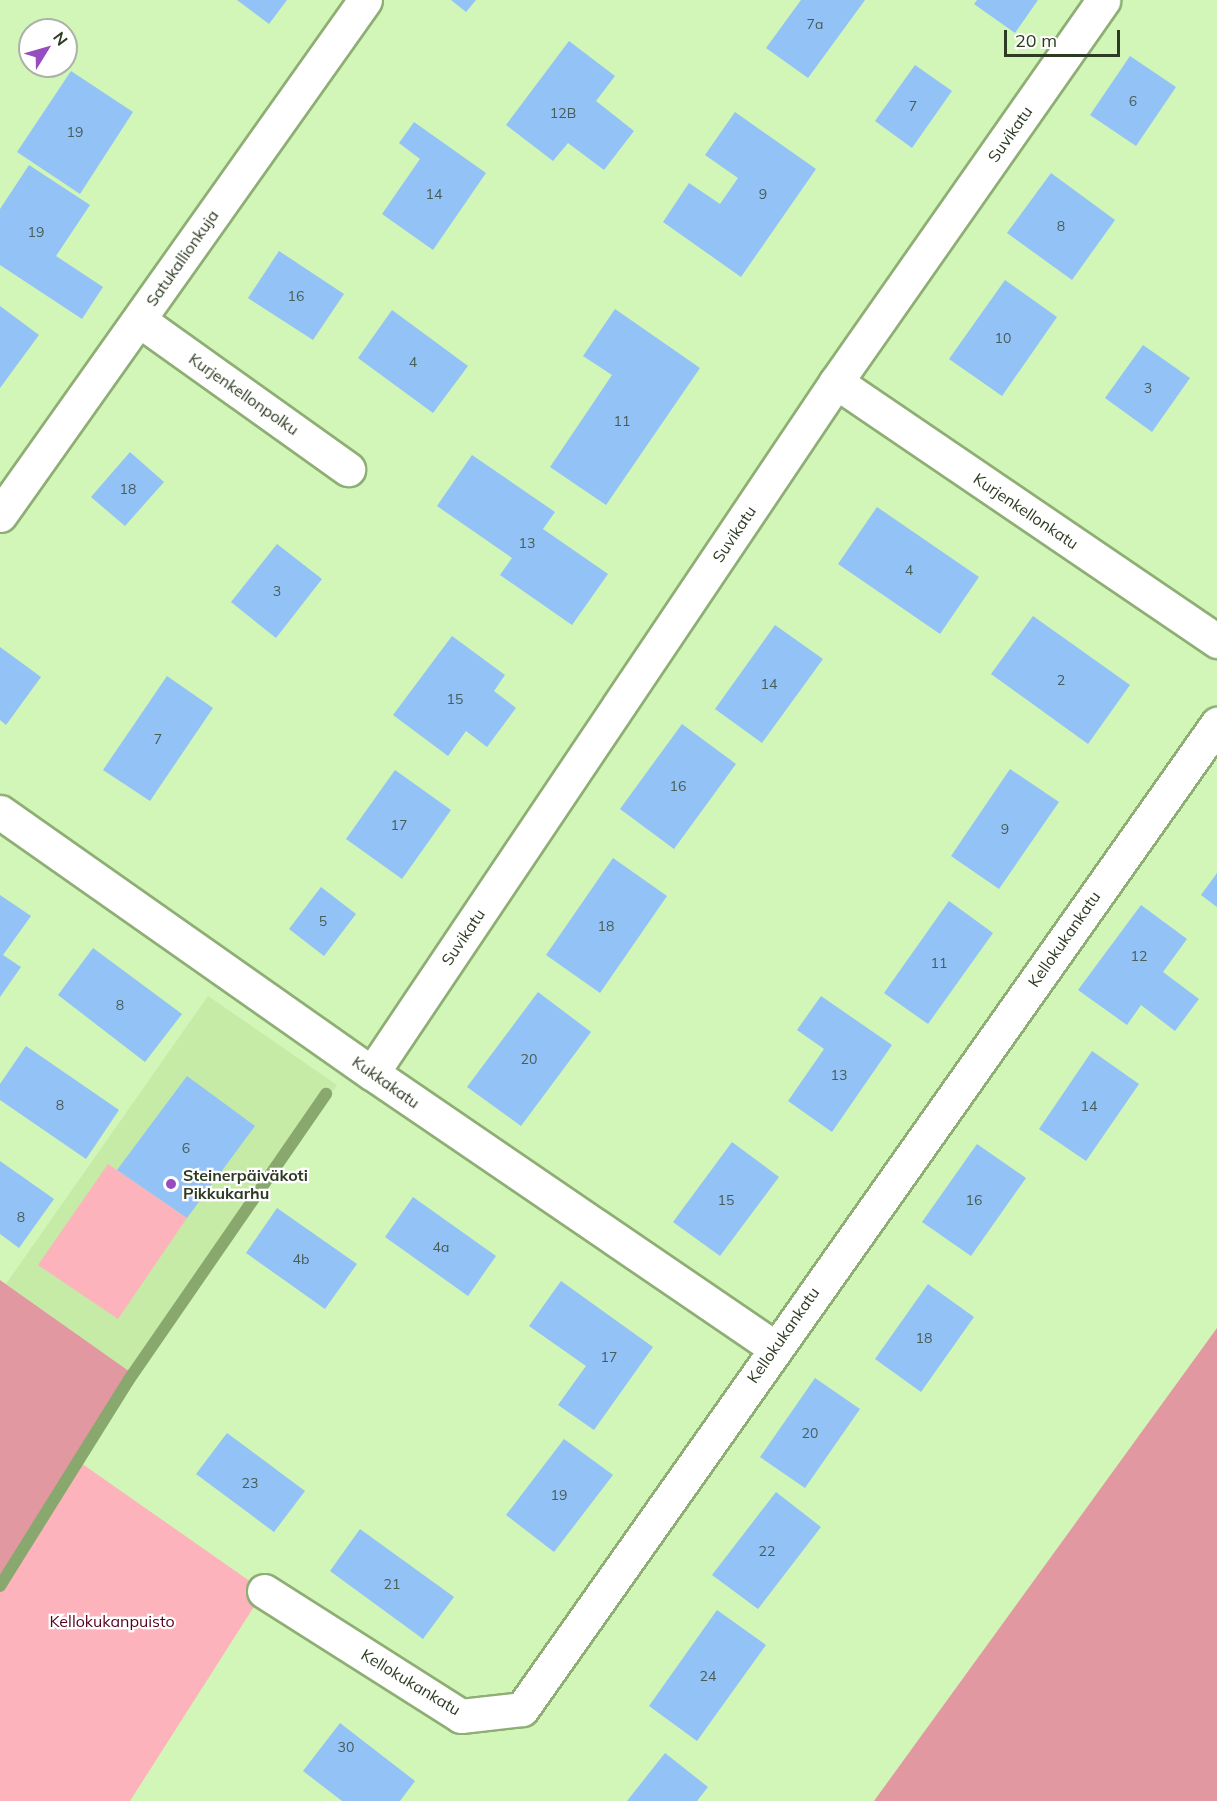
<!DOCTYPE html>
<html>
<head>
<meta charset="utf-8">
<style>
  body { margin:0 }
  #map { position:relative; width:1217px; height:1801px; overflow:hidden; background:#d2f5b8; font-family:Mulish,sans-serif }
  div>[style] { position:absolute }
  [style*='--x'] { left:calc(var(--x)*1px); top:calc(var(--y)*1px); width:calc(var(--w)*1px); rotate:calc(var(--a)*1deg) }
  .built>* { inset:0; background:#c5eba7 }
  .green>* { inset:0; background:#fdb3bb }
  .forest>* { inset:0; background:#e198a0 }
  .stream>* { height:12px; margin:-6px; padding:0 6px; transform-origin:6px; border-radius:6px; background:#88a86e }
  .building>* { inset:0; background:#93c2f6 }
  .roads { filter:drop-shadow(2px 0 #8eae74) drop-shadow(-2px 0 #8eae74) drop-shadow(0 2px #8eae74) drop-shadow(0 -2px #8eae74) }
  .street>* { height:33px; margin:-16.5px; padding:0 16.5px; transform-origin:16.5px; border-radius:16.5px; background:#fff }
  .dots>* { width:16px; height:16px; translate:-50% -50%; box-sizing:border-box; border:3px solid #fff; border-radius:50% }
  span { translate:-50% -50%; white-space:nowrap; text-align:center; line-height:1.15; -webkit-text-stroke:4.5px #fff; paint-order:stroke }
  .number-label { font-size:14px; color:#475d58 }
  .number-label span { -webkit-text-stroke-width:0 }
  .street-label { font-size:16px; color:#2e3b23 }
  .poi-label { font-size:16px; color:#2e3b23; font-weight:700 }
  .left { translate:0 -50%; text-align:left }
  .park-label { font-size:16px; color:#58001c }
  .north { position:absolute; left:18px; top:18px; width:60px; height:60px; box-sizing:border-box; background:#fff; border:2px solid #abb1a7; border-radius:50%; rotate:53deg; font-size:16px; font-weight:700; line-height:24px; text-align:center; color:#2e3b23 }
  .north::after { content:''; display:block; margin:auto; width:21px; height:27px; background:#974dbf; clip-path:polygon(50% 0,100% 100%,50% 72%,0 100%) }
  .scale { position:absolute; left:1004px; top:30px; width:116px; height:27px; box-sizing:border-box; border:3px solid #2e3b23; border-top:0; padding-left:8px; font-size:18px; line-height:21px; white-space:nowrap; color:#2e3b23; -webkit-text-stroke:4px #fff; paint-order:stroke }
</style>
</head>
<body>
<div id="map">
  <div class="built">
    <div style="clip-path:polygon(208px 996px,337px 1085px,133px 1374px,6px 1284px)"></div>
  </div>
  <div class="green">
    <div style="clip-path:polygon(108px 1164px,187px 1218px,118px 1319px,38px 1265px)"></div>
    <div style="clip-path:polygon(78px 1461px,264px 1591px,130px 1801px,0 1801px,0 1586px)"></div>
  </div>
  <div class="forest">
    <div style="clip-path:polygon(0 1280px,133px 1374px,0 1592px)"></div>
    <div style="clip-path:polygon(1217px 1328px,1217px 1801px,874px 1801px)"></div>
  </div>
  <div class="stream">
    <div style="--x:0;--y:1586;--w:242;--a:-58"></div>
    <div style="--x:128;--y:1381;--w:349;--a:-55.4"></div>
  </div>
  <div class="building">
    <div style="clip-path:polygon(237px 0,287px 0,269px 24px)"></div>
    <div style="clip-path:polygon(451px 0,476px 0,466px 12px)"></div>
    <div style="clip-path:polygon(801px 0,865px 0,808px 78px,766px 48px)"></div>
    <div style="clip-path:polygon(977px 0,1038px 0,1015px 33px,974px 4px)"></div>
    <div style="clip-path:polygon(569px 41px,615px 76px,596px 101px,634px 131px,604px 170px,568px 143px,553px 161px,506px 125px)"></div>
    <div style="clip-path:polygon(1130px 56px,1176px 87px,1136px 146px,1090px 115px)"></div>
    <div style="clip-path:polygon(915px 65px,952px 91px,912px 148px,875px 121px)"></div>
    <div style="clip-path:polygon(71px 71px,133px 112px,80px 194px,17px 152px)"></div>
    <div style="clip-path:polygon(735px 112px,816px 169px,741px 277px,663px 222px,689px 183px,720px 204px,738px 178px,705px 155px)"></div>
    <div style="clip-path:polygon(414px 122px,486px 173px,433px 250px,382px 214px,420px 159px,399px 143px)"></div>
    <div style="clip-path:polygon(29px 165px,90px 205px,56px 256px,103px 287px,82px 319px,0 265px,0 209px)"></div>
    <div style="clip-path:polygon(1051px 173px,1115px 220px,1072px 280px,1007px 233px)"></div>
    <div style="clip-path:polygon(279px 251px,344px 294px,313px 340px,248px 298px)"></div>
    <div style="clip-path:polygon(1005px 280px,1057px 317px,1002px 396px,949px 359px)"></div>
    <div style="clip-path:polygon(0 306px,39px 335px,0 388px)"></div>
    <div style="clip-path:polygon(615px 309px,700px 368px,606px 505px,550px 467px,612px 375px,583px 356px)"></div>
    <div style="clip-path:polygon(392px 310px,468px 366px,433px 413px,358px 358px)"></div>
    <div style="clip-path:polygon(1143px 345px,1190px 378px,1152px 432px,1105px 398px)"></div>
    <div style="clip-path:polygon(130px 452px,164px 482px,125px 526px,91px 497px)"></div>
    <div style="clip-path:polygon(472px 455px,555px 512px,543px 529px,608px 574px,572px 625px,500px 575px,512px 558px,437px 506px)"></div>
    <div style="clip-path:polygon(877px 507px,979px 577px,940px 634px,838px 564px)"></div>
    <div style="clip-path:polygon(277px 544px,322px 579px,276px 638px,231px 602px)"></div>
    <div style="clip-path:polygon(1033px 616px,1130px 685px,1088px 744px,991px 674px)"></div>
    <div style="clip-path:polygon(775px 625px,823px 659px,762px 743px,715px 709px)"></div>
    <div style="clip-path:polygon(452px 636px,505px 675px,494px 691px,516px 708px,487px 747px,466px 731px,448px 756px,393px 715px)"></div>
    <div style="clip-path:polygon(0 647px,41px 677px,6px 725px,0 720px)"></div>
    <div style="clip-path:polygon(167px 676px,213px 708px,150px 801px,103px 770px)"></div>
    <div style="clip-path:polygon(682px 724px,736px 764px,674px 849px,620px 809px)"></div>
    <div style="clip-path:polygon(1010px 769px,1059px 802px,999px 889px,951px 856px)"></div>
    <div style="clip-path:polygon(395px 770px,451px 810px,402px 879px,346px 839px)"></div>
    <div style="clip-path:polygon(613px 858px,667px 896px,600px 993px,546px 955px)"></div>
    <div style="clip-path:polygon(1217px 873px,1217px 907px,1201px 895px)"></div>
    <div style="clip-path:polygon(321px 887px,356px 914px,324px 956px,289px 929px)"></div>
    <div style="clip-path:polygon(0 895px,31px 916px,3px 955px,21px 967px,0 997px)"></div>
    <div style="clip-path:polygon(949px 901px,993px 933px,928px 1024px,884px 993px)"></div>
    <div style="clip-path:polygon(1141px 905px,1187px 939px,1163px 972px,1199px 999px,1175px 1031px,1141px 1005px,1127px 1025px,1078px 990px)"></div>
    <div style="clip-path:polygon(93px 948px,182px 1014px,145px 1062px,58px 995px)"></div>
    <div style="clip-path:polygon(538px 992px,591px 1032px,521px 1126px,467px 1087px)"></div>
    <div style="clip-path:polygon(821px 996px,892px 1045px,832px 1132px,788px 1101px,824px 1049px,797px 1030px)"></div>
    <div style="clip-path:polygon(26px 1046px,119px 1110px,86px 1159px,0 1100px,0 1084px)"></div>
    <div style="clip-path:polygon(1092px 1051px,1139px 1084px,1086px 1161px,1039px 1129px)"></div>
    <div style="clip-path:polygon(187px 1076px,255px 1126px,187px 1218px,117px 1170px)"></div>
    <div style="clip-path:polygon(732px 1142px,779px 1177px,720px 1256px,673px 1222px)"></div>
    <div style="clip-path:polygon(977px 1144px,1026px 1178px,971px 1256px,922px 1222px)"></div>
    <div style="clip-path:polygon(0 1161px,54px 1199px,19px 1248px,0 1234px)"></div>
    <div style="clip-path:polygon(413px 1197px,496px 1256px,468px 1296px,385px 1237px)"></div>
    <div style="clip-path:polygon(277px 1208px,357px 1264px,325px 1309px,246px 1253px)"></div>
    <div style="clip-path:polygon(561px 1281px,653px 1347px,594px 1430px,558px 1405px,586px 1366px,529px 1326px)"></div>
    <div style="clip-path:polygon(928px 1284px,974px 1317px,921px 1392px,875px 1359px)"></div>
    <div style="clip-path:polygon(815px 1378px,860px 1409px,805px 1488px,760px 1457px)"></div>
    <div style="clip-path:polygon(227px 1433px,305px 1491px,274px 1532px,196px 1474px)"></div>
    <div style="clip-path:polygon(564px 1439px,613px 1475px,554px 1552px,506px 1515px)"></div>
    <div style="clip-path:polygon(776px 1492px,821px 1527px,758px 1609px,712px 1575px)"></div>
    <div style="clip-path:polygon(360px 1529px,454px 1597px,423px 1639px,330px 1571px)"></div>
    <div style="clip-path:polygon(717px 1610px,766px 1645px,697px 1741px,649px 1706px)"></div>
    <div style="clip-path:polygon(340px 1723px,415px 1781px,400px 1801px,342px 1801px,303px 1771px)"></div>
    <div style="clip-path:polygon(665px 1753px,708px 1787px,697px 1801px,627px 1801px)"></div>
  </div>
  <div class="roads">
    <div class="street">
      <div style="--x:139;--y:320;--w:257;--a:35.5"></div>
      <div style="--x:836;--y:382;--w:461;--a:34.2"></div>
      <div style="--x:0;--y:515;--w:631;--a:-54.67"></div>
      <div style="--x:0;--y:812;--w:454;--a:35.1"></div>
      <div style="--x:372;--y:1073;--w:486;--a:34.3"></div>
      <div style="--x:372;--y:1073;--w:832;--a:-56.12"></div>
      <div style="--x:836;--y:382;--w:466;--a:-55"></div>
      <div style="--x:264;--y:1591;--w:233;--a:32.4"></div>
      <div style="--x:461;--y:1716;--w:61;--a:-6.5"></div>
      <div style="--x:522;--y:1709;--w:1206;--a:-54.79"></div>
    </div>
  </div>
  <div class="dots">
    <div style="left:171px;top:1184px;background:#974dbf"></div>
  </div>
  <div class="number-label">
    <span style="left:815px;top:24px">7a</span>
    <span style="left:1133px;top:101px">6</span>
    <span style="left:913px;top:106px">7</span>
    <span style="left:563px;top:113px">12B</span>
    <span style="left:75px;top:132px">19</span>
    <span style="left:434px;top:194px">14</span>
    <span style="left:763px;top:194px">9</span>
    <span style="left:1061px;top:226px">8</span>
    <span style="left:36px;top:232px">19</span>
    <span style="left:296px;top:296px">16</span>
    <span style="left:1003px;top:338px">10</span>
    <span style="left:413px;top:362px">4</span>
    <span style="left:1148px;top:388px">3</span>
    <span style="left:622px;top:421px">11</span>
    <span style="left:128px;top:489px">18</span>
    <span style="left:527px;top:543px">13</span>
    <span style="left:909px;top:570px">4</span>
    <span style="left:277px;top:591px">3</span>
    <span style="left:1061px;top:680px">2</span>
    <span style="left:769px;top:684px">14</span>
    <span style="left:455px;top:699px">15</span>
    <span style="left:158px;top:739px">7</span>
    <span style="left:678px;top:786px">16</span>
    <span style="left:399px;top:825px">17</span>
    <span style="left:1005px;top:829px">9</span>
    <span style="left:323px;top:921px">5</span>
    <span style="left:606px;top:926px">18</span>
    <span style="left:1139px;top:956px">12</span>
    <span style="left:939px;top:963px">11</span>
    <span style="left:120px;top:1005px">8</span>
    <span style="left:529px;top:1059px">20</span>
    <span style="left:839px;top:1075px">13</span>
    <span style="left:60px;top:1105px">8</span>
    <span style="left:1089px;top:1106px">14</span>
    <span style="left:186px;top:1148px">6</span>
    <span style="left:726px;top:1200px">15</span>
    <span style="left:974px;top:1200px">16</span>
    <span style="left:21px;top:1217px">8</span>
    <span style="left:441px;top:1247px">4a</span>
    <span style="left:301px;top:1259px">4b</span>
    <span style="left:924px;top:1338px">18</span>
    <span style="left:609px;top:1357px">17</span>
    <span style="left:810px;top:1433px">20</span>
    <span style="left:250px;top:1483px">23</span>
    <span style="left:559px;top:1495px">19</span>
    <span style="left:767px;top:1551px">22</span>
    <span style="left:392px;top:1584px">21</span>
    <span style="left:708px;top:1676px">24</span>
    <span style="left:346px;top:1747px">30</span>
  </div>
  <div class="street-label">
    <span style="left:1010px;top:134px;rotate:-55deg">Suvikatu</span>
    <span style="left:182px;top:258px;rotate:-55deg">Satukallionkuja</span>
    <span style="left:244px;top:394px;rotate:35deg">Kurjenkellonpolku</span>
    <span style="left:1026px;top:511px;rotate:34deg">Kurjenkellonkatu</span>
    <span style="left:734px;top:534px;rotate:-56deg">Suvikatu</span>
    <span style="left:463px;top:937px;rotate:-56deg">Suvikatu</span>
    <span style="left:1064px;top:939px;rotate:-55deg">Kellokukankatu</span>
    <span style="left:386px;top:1082px;rotate:35deg">Kukkakatu</span>
    <span style="left:783px;top:1335px;rotate:-55deg">Kellokukankatu</span>
    <span style="left:411px;top:1682px;rotate:31deg">Kellokukankatu</span>
  </div>
  <div class="poi-label">
    <span class="left" style="left:183px;top:1184px">Steinerpäiväkoti<br>Pikkukarhu</span>
  </div>
  <div class="park-label">
    <span style="left:112px;top:1621px">Kellokukanpuisto</span>
  </div>
  <div class="north">N</div>
  <div class="scale">20 m</div>
</div>
</body>
</html>
